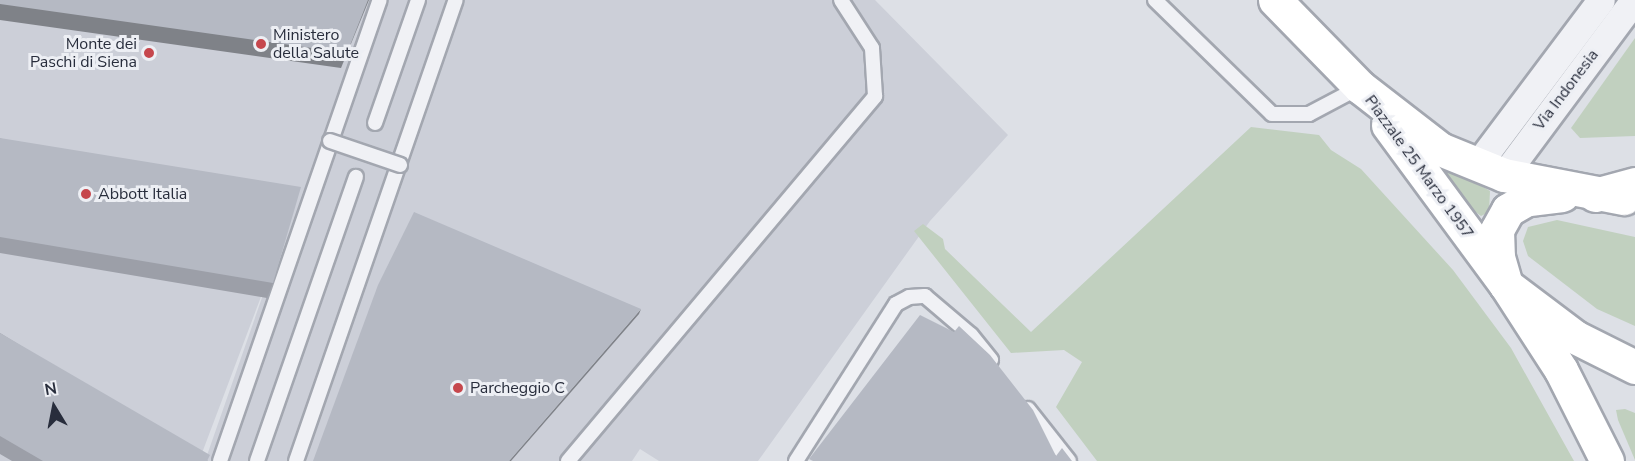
<!DOCTYPE html>
<html>
<head>
<meta charset="utf-8">
<style>
  body { margin:0 }
  #map { position:relative; width:1635px; height:461px; overflow:hidden; background:#dde0e6; font-family:"Nunito Sans",sans-serif }
  div>[style] { position:absolute }
  [style*='--x'] { left:calc(var(--x)*1px); top:calc(var(--y)*1px); width:calc(var(--w)*1px); rotate:calc(var(--a)*1deg) }
  .built>* { inset:0; background:#cccfd8 }
  .green>* { inset:0; background:#c1d0bf }
  .roads { filter:drop-shadow(2px 0 #a3a7b0) drop-shadow(-2px 0 #a3a7b0) drop-shadow(0 2px #a3a7b0) drop-shadow(0 -2px #a3a7b0) }
  .lane>* { height:14px; margin:-7px; padding:0 7px; transform-origin:7px; border-radius:7px; background:#f0f1f5 }
  .street>* { height:27px; margin:-13.5px; padding:0 13.5px; transform-origin:13.5px; border-radius:13.5px; background:#f0f1f5 }
  .secondary>* { height:33px; margin:-16.5px; padding:0 16.5px; transform-origin:16.5px; border-radius:16.5px; background:#fff }
  .primary>* { height:33px; margin:-16.5px; padding:0 16.5px; transform-origin:16.5px; border-radius:16.5px; background:#fff }
  .bridges { filter:drop-shadow(2px 0 #a3a7b0) drop-shadow(-2px 0 #a3a7b0) drop-shadow(0 2px #a3a7b0) drop-shadow(0 -2px #a3a7b0) }
  .lane-bridge>* { height:14px; margin:-7px; padding:0 7px; transform-origin:7px; border-radius:7px; background:#f0f1f5 }
  .wall>* { inset:0; background:#9c9fa8 }
  .shaded-wall>* { inset:0; background:#7f8288 }
  .building>* { inset:0; background:#b5b9c3 }
  .dots>* { width:16px; height:16px; translate:-50% -50%; box-sizing:border-box; border:3px solid #edeff4; border-radius:50% }
  span { translate:-50% -50%; white-space:nowrap; text-align:center; line-height:1.15; -webkit-text-stroke:6px #edeff4; paint-order:stroke }
  .poi-label { font-size:16px; color:#282d3c }
  .left { translate:0 -50%; text-align:left }
  .right { translate:-100% -50%; text-align:right }
  .street-label { font-size:16px; color:#282d3c }
  .north { position:absolute; left:24px; top:377px; width:60px; height:60px; -webkit-text-stroke:4px #edeff4; paint-order:stroke; rotate:350deg; font-size:16px; font-weight:700; line-height:24px; text-align:center; color:#282d3c }
  .north::after { content:''; display:block; margin:auto; width:21px; height:27px; background:#282d3c; clip-path:polygon(50% 0,100% 100%,50% 72%,0 100%) }
</style>
</head>
<body>
<div id="map">
  <div class="built">
    <div style="clip-path:polygon(0 0,875px 0,1008px 135px,930px 221px,758px 461px,659px 461px,640px 449px,632px 461px,205px 461px,279px 249px,199px 461px,0 461px)"></div>
  </div>
  <div class="green">
    <div style="clip-path:polygon(1635px 38px,1635px 136px,1580px 138px,1571px 128px)"></div>
    <div style="clip-path:polygon(1251px 127px,1319px 135px,1331px 150px,1361px 169px,1453px 270px,1511px 348px,1574px 461px,1097px 461px,1056px 407px,1082px 362px,1064px 350px,1011px 353px,914px 231px,923px 224px,943px 239px,945px 249px,1031px 332px)"></div>
    <div style="clip-path:polygon(1435px 159px,1490px 191px,1489px 212px,1481px 216px,1470px 208px)"></div>
    <div style="clip-path:polygon(1557px 220px,1635px 237px,1635px 326px,1597px 309px,1528px 256px,1523px 241px,1528px 227px)"></div>
    <div style="clip-path:polygon(1625px 409px,1635px 413px,1635px 460px,1618px 420px,1616px 410px)"></div>
  </div>
  <div class="roads">
    <div class="lane">
      <div style="--x:1155;--y:0;--w:163;--a:44.3"></div>
      <div style="--x:1272;--y:114;--w:37;--a:0"></div>
      <div style="--x:1309;--y:114;--w:58;--a:-27.9"></div>
      <div style="--x:375;--y:123;--w:130;--a:-70.7"></div>
      <div style="--x:1028;--y:409;--w:66;--a:51.7"></div>
      <div style="--x:220;--y:461;--w:488;--a:-70.9"></div>
      <div style="--x:257;--y:461;--w:301;--a:-70.8"></div>
      <div style="--x:296;--y:461;--w:488;--a:-70.9"></div>
      <div style="--x:568;--y:461;--w:477;--a:-49.9"></div>
      <div style="--x:875;--y:96;--w:48;--a:-93.6"></div>
      <div style="--x:872;--y:48;--w:57;--a:-122.9"></div>
      <div style="--x:796;--y:461;--w:186;--a:-57.5"></div>
      <div style="--x:896;--y:304;--w:15;--a:-28"></div>
      <div style="--x:909;--y:297;--w:16;--a:-4"></div>
      <div style="--x:925;--y:296;--w:60;--a:40.3"></div>
      <div style="--x:971;--y:335;--w:32;--a:51"></div>
    </div>
    <div class="street">
      <div style="--x:1477;--y:165;--w:206;--a:-53.1"></div>
      <div style="--x:1504;--y:175;--w:218;--a:-53.4"></div>
    </div>
    <div class="secondary">
      <div style="--x:1275;--y:0;--w:122;--a:45.7"></div>
      <div style="--x:1360;--y:87;--w:101;--a:37.8"></div>
      <div style="--x:1440;--y:149;--w:69;--a:22.1"></div>
      <div style="--x:1504;--y:175;--w:122;--a:10.9"></div>
      <div style="--x:1388;--y:125;--w:199;--a:53.6"></div>
      <div style="--x:1506;--y:285;--w:86;--a:37"></div>
      <div style="--x:1575;--y:337;--w:67;--a:26.6"></div>
      <div style="--x:1562;--y:195;--w:35;--a:173"></div>
      <div style="--x:1527;--y:199;--w:22;--a:150"></div>
      <div style="--x:1508;--y:210;--w:23;--a:119"></div>
      <div style="--x:1497;--y:230;--w:27;--a:88"></div>
      <div style="--x:1498;--y:257;--w:29;--a:74"></div>
      <div style="--x:1506;--y:285;--w:101;--a:57.1"></div>
      <div style="--x:1561;--y:370;--w:102;--a:63.2"></div>
    </div>
    <div class="primary">
      <div style="--x:1595;--y:195;--w:41;--a:-15.4"></div>
    </div>
  </div>
  <div class="bridges">
    <div class="lane-bridge">
      <div style="--x:330;--y:141;--w:74;--a:18.9"></div>
    </div>
  </div>
  <div class="wall">
    <div style="clip-path:polygon(0 138px,273px 283px,267px 298px,0 253px)"></div>
    <div style="clip-path:polygon(0 333px,208px 461px,12px 461px,0 454px)"></div>
  </div>
  <div class="shaded-wall">
    <div style="clip-path:polygon(369px 0,341px 68px,0 20px,0 4px)"></div>
    <div style="clip-path:polygon(641px 309px,639px 314px,511px 461px,509px 461px)"></div>
  </div>
  <div class="building">
    <div style="clip-path:polygon(0 0,368px 0,347px 53px,0 4px)"></div>
    <div style="clip-path:polygon(0 138px,301px 187px,273px 283px,0 237px)"></div>
    <div style="clip-path:polygon(414px 212px,641px 309px,509px 461px,313px 461px,378px 285px)"></div>
    <div style="clip-path:polygon(920px 315px,954px 332px,959px 326px,990px 355px,1033px 410px,1056px 456px,1062px 448px,1072px 461px,813px 461px,809px 459px)"></div>
    <div style="clip-path:polygon(0 333px,210px 455px,207px 461px,43px 461px,0 436px)"></div>
  </div>
  <div class="dots">
    <div style="left:261px;top:44px;background:#c6474d"></div>
    <div style="left:149px;top:53px;background:#c6474d"></div>
    <div style="left:86px;top:194px;background:#c6474d"></div>
    <div style="left:458px;top:388px;background:#c6474d"></div>
  </div>
  <div class="poi-label">
    <span class="left" style="left:273px;top:44px">Ministero<br>della Salute</span>
    <span class="right" style="left:137px;top:53px">Monte dei<br>Paschi di Siena</span>
    <span class="left" style="left:98px;top:194px">Abbott Italia</span>
    <span class="left" style="left:470px;top:388px">Parcheggio C</span>
  </div>
  <div class="street-label">
    <span style="left:1566px;top:90px;rotate:-53deg">Via Indonesia</span>
    <span style="left:1419px;top:167px;rotate:54deg">Piazzale 25 Marzo 1957</span>
  </div>
  <div class="north">N</div>
</div>
</body>
</html>
